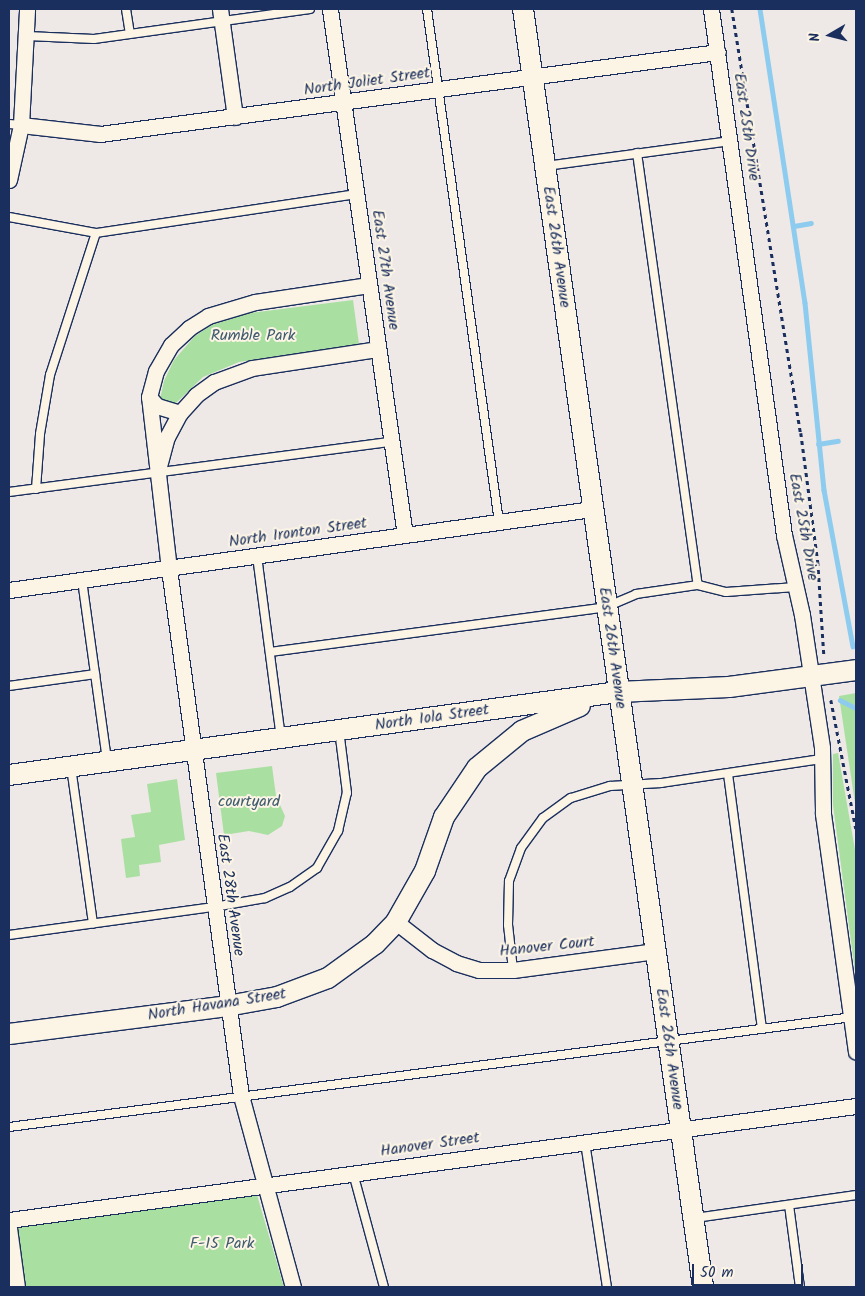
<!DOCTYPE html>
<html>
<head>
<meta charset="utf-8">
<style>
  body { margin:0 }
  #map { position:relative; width:865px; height:1296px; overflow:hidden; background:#eee9e6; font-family:Kalam,sans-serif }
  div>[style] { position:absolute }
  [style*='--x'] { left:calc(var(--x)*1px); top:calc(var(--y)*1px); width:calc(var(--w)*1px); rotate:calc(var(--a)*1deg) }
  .green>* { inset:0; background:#aadfa2 }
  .stream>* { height:4.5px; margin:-2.25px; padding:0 2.25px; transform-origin:2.25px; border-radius:2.25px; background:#8eccef }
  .path>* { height:2.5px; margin-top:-1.25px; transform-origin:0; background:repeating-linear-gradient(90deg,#1b2f5e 0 4px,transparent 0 8px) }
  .roads { filter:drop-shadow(1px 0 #1b2f5e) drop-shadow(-1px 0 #1b2f5e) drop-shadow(0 1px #1b2f5e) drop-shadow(0 -1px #1b2f5e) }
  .lane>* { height:8px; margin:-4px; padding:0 4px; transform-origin:4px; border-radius:4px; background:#fcf5e5 }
  .street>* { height:15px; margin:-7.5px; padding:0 7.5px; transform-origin:7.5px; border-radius:7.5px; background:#fcf5e5 }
  .secondary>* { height:20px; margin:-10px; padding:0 10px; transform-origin:10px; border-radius:10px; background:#fcf5e5 }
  span { translate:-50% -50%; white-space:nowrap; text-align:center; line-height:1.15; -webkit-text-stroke:4px #fcf5e5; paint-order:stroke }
  .street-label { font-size:16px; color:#1b2f5e }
  .park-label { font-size:16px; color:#3f5b6f }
  .frame { position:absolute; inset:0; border:10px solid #1b2f5e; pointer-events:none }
  .north { position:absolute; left:805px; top:10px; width:50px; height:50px; -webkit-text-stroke:4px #fcf5e5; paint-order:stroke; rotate:262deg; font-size:14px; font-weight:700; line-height:20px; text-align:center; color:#1b2f5e }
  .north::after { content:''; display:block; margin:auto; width:18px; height:22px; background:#1b2f5e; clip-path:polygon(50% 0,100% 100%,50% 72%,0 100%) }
  .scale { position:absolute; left:692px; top:1264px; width:111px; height:22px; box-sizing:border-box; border:2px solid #1b2f5e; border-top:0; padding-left:6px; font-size:15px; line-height:18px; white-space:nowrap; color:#1b2f5e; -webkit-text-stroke:4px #fcf5e5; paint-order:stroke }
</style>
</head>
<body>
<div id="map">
  <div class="green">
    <div style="clip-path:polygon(353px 300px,359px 344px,239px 362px,203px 377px,176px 403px,169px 405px,160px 399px,164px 381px,174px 360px,195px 336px,212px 325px,249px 313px)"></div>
    <div style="clip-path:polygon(856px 693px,856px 810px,839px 696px)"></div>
    <div style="clip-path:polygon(838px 753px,856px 855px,856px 979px,833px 805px,833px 754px)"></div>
    <div style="clip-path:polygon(272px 766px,276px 796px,285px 816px,282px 826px,268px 835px,249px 831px,224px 835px,216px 773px)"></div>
    <div style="clip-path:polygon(177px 779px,185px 840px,159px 845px,161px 862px,139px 865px,140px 876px,126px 878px,121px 839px,135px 837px,131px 815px,151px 812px,147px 784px)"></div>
    <div style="clip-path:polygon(257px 1195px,284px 1287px,24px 1287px,16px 1228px)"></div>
  </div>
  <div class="stream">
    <div style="--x:760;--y:9;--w:297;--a:81.3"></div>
    <div style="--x:805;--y:303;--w:188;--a:84.2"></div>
    <div style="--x:824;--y:490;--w:159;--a:79.5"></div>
    <div style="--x:794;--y:226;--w:17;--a:-10"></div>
    <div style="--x:818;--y:444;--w:20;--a:-9"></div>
    <div style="--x:840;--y:700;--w:18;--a:27"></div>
  </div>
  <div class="path">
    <div style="--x:732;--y:9;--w:430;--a:80.8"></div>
    <div style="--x:801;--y:433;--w:130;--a:82.5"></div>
    <div style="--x:818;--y:562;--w:93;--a:86.3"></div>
    <div style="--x:831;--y:700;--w:131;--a:79"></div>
  </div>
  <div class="roads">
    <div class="lane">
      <div style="--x:126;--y:9;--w:25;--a:81"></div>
      <div style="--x:427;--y:9;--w:518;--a:82.01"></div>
      <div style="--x:27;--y:36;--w:67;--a:2.6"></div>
      <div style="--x:94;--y:39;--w:218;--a:-7.9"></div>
      <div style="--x:9;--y:124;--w:12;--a:5"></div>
      <div style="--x:637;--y:153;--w:436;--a:82"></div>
      <div style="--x:546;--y:166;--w:186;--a:-7.7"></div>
      <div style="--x:9;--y:217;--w:88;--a:10.4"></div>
      <div style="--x:96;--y:233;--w:263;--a:-8.5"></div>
      <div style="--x:36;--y:489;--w:55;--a:-85.8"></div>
      <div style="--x:40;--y:434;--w:60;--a:-80.4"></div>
      <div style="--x:50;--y:375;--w:149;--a:-72.1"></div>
      <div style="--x:9;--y:492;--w:385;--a:-7.5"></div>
      <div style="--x:257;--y:556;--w:184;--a:82.5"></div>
      <div style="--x:82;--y:580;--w:183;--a:82.1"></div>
      <div style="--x:270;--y:652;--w:339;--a:-7.6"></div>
      <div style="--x:606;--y:607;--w:33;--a:-23"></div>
      <div style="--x:636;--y:594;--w:63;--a:-8.3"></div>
      <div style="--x:698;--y:585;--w:29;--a:14"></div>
      <div style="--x:726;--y:592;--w:70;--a:-4.1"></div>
      <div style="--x:9;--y:686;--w:87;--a:-7.9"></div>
      <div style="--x:71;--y:767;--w:158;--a:82"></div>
      <div style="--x:728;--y:774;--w:257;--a:82.4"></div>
      <div style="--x:9;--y:935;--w:207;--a:-7.8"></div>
      <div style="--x:214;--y:907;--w:52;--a:-10"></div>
      <div style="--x:265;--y:898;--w:27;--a:-24"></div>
      <div style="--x:290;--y:887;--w:33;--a:-35"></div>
      <div style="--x:317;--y:868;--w:43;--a:-60.4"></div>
      <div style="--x:338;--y:831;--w:39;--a:-77"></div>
      <div style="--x:347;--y:793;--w:64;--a:-97.2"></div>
      <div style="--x:513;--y:970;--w:45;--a:-96.3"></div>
      <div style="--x:508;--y:925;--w:44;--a:-88.7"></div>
      <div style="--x:509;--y:881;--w:35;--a:-70"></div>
      <div style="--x:521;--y:848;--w:37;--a:-54"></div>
      <div style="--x:543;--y:818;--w:34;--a:-36"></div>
      <div style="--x:571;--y:798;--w:41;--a:-17.1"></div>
      <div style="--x:610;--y:786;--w:51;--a:-3.4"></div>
      <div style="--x:661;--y:783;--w:163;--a:-8.5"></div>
      <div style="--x:9;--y:1127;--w:850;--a:-7.43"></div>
      <div style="--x:585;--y:1142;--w:147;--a:81.4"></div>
      <div style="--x:353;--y:1173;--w:118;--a:74.8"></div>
      <div style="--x:789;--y:1205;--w:83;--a:82.4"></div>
      <div style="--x:695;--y:1218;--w:163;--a:-8.1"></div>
    </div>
    <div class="street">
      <div style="--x:220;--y:9;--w:109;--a:82.1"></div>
      <div style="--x:330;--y:9;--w:531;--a:81.89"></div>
      <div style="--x:711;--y:9;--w:531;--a:82.1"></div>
      <div style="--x:784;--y:535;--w:82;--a:77.3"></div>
      <div style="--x:802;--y:615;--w:134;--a:81.4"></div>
      <div style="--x:822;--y:748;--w:66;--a:89.1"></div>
      <div style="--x:823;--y:814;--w:240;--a:82.1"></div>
      <div style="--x:21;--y:125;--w:80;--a:6.5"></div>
      <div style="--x:100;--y:134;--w:623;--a:-7.56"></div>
      <div style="--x:9;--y:180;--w:56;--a:-77.7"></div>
      <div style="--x:21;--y:125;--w:116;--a:-87"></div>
      <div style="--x:149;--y:397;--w:12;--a:48"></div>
      <div style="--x:157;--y:406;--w:24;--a:17"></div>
      <div style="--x:159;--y:466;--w:30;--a:-75"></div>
      <div style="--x:167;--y:437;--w:27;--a:-62"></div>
      <div style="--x:180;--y:413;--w:24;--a:-48"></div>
      <div style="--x:196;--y:395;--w:22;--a:-36"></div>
      <div style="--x:214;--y:382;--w:40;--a:-20.2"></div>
      <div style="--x:252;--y:368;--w:127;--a:-8.6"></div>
      <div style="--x:9;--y:590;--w:589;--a:-7.91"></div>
      <div style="--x:396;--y:922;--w:46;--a:37.9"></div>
      <div style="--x:432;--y:950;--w:27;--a:28"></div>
      <div style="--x:456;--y:963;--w:24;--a:17"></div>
      <div style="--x:479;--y:970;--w:34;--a:0"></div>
      <div style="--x:513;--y:970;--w:144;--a:-7.6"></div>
      <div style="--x:9;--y:1220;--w:855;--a:-7.67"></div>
      <div style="--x:9;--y:1228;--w:60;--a:82.3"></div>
      <div style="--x:293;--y:1287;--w:198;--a:-105.2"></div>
      <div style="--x:241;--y:1096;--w:532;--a:-97.78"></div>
      <div style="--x:169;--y:569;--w:173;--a:-96.6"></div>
      <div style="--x:149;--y:397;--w:27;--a:-75"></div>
      <div style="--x:156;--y:371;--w:30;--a:-60"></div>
      <div style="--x:171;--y:345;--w:25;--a:-43"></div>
      <div style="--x:189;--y:328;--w:22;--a:-32"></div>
      <div style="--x:208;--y:316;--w:49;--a:-16.6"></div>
      <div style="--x:255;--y:302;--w:115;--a:-8.5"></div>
    </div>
    <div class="secondary">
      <div style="--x:523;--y:9;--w:1291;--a:81.98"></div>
      <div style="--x:9;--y:775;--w:615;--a:-7.76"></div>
      <div style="--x:618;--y:692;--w:111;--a:-2.6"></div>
      <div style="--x:729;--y:687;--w:128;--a:-7.6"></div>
      <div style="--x:9;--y:1034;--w:220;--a:-7.3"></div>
      <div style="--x:227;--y:1006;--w:51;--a:-10.2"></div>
      <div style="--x:277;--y:997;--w:54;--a:-20.4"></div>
      <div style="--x:328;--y:978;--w:58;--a:-35.9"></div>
      <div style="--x:375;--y:944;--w:30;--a:-46"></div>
      <div style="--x:396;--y:922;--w:59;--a:-60.4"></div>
      <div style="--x:425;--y:871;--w:57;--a:-70.6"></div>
      <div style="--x:444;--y:817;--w:59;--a:-56"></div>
      <div style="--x:477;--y:768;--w:58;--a:-39.4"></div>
      <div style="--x:522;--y:731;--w:63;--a:-23.3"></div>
    </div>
  </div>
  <div class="street-label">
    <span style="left:367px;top:82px;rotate:-8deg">North Joliet Street</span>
    <span style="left:746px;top:127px;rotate:82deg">East 25th Drive</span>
    <span style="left:556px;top:247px;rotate:82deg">East 26th Avenue</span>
    <span style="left:385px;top:270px;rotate:82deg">East 27th Avenue</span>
    <span style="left:803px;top:527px;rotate:80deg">East 25th Drive</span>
    <span style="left:298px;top:533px;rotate:-8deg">North Ironton Street</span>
    <span style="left:612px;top:648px;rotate:82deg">East 26th Avenue</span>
    <span style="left:432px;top:718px;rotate:-8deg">North Iola Street</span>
    <span style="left:230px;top:895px;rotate:82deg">East 28th Avenue</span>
    <span style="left:547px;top:947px;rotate:-6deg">Hanover Court</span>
    <span style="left:217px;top:1005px;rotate:-9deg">North Havana Street</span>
    <span style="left:669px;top:1049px;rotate:82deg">East 26th Avenue</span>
    <span style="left:430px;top:1145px;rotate:-8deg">Hanover Street</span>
  </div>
  <div class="park-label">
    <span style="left:253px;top:336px">Rumble Park</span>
    <span style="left:249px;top:802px">courtyard</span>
    <span style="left:222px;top:1244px">F-15 Park</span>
  </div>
  <div class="frame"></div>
  <div class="north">N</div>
  <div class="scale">50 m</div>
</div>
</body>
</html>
